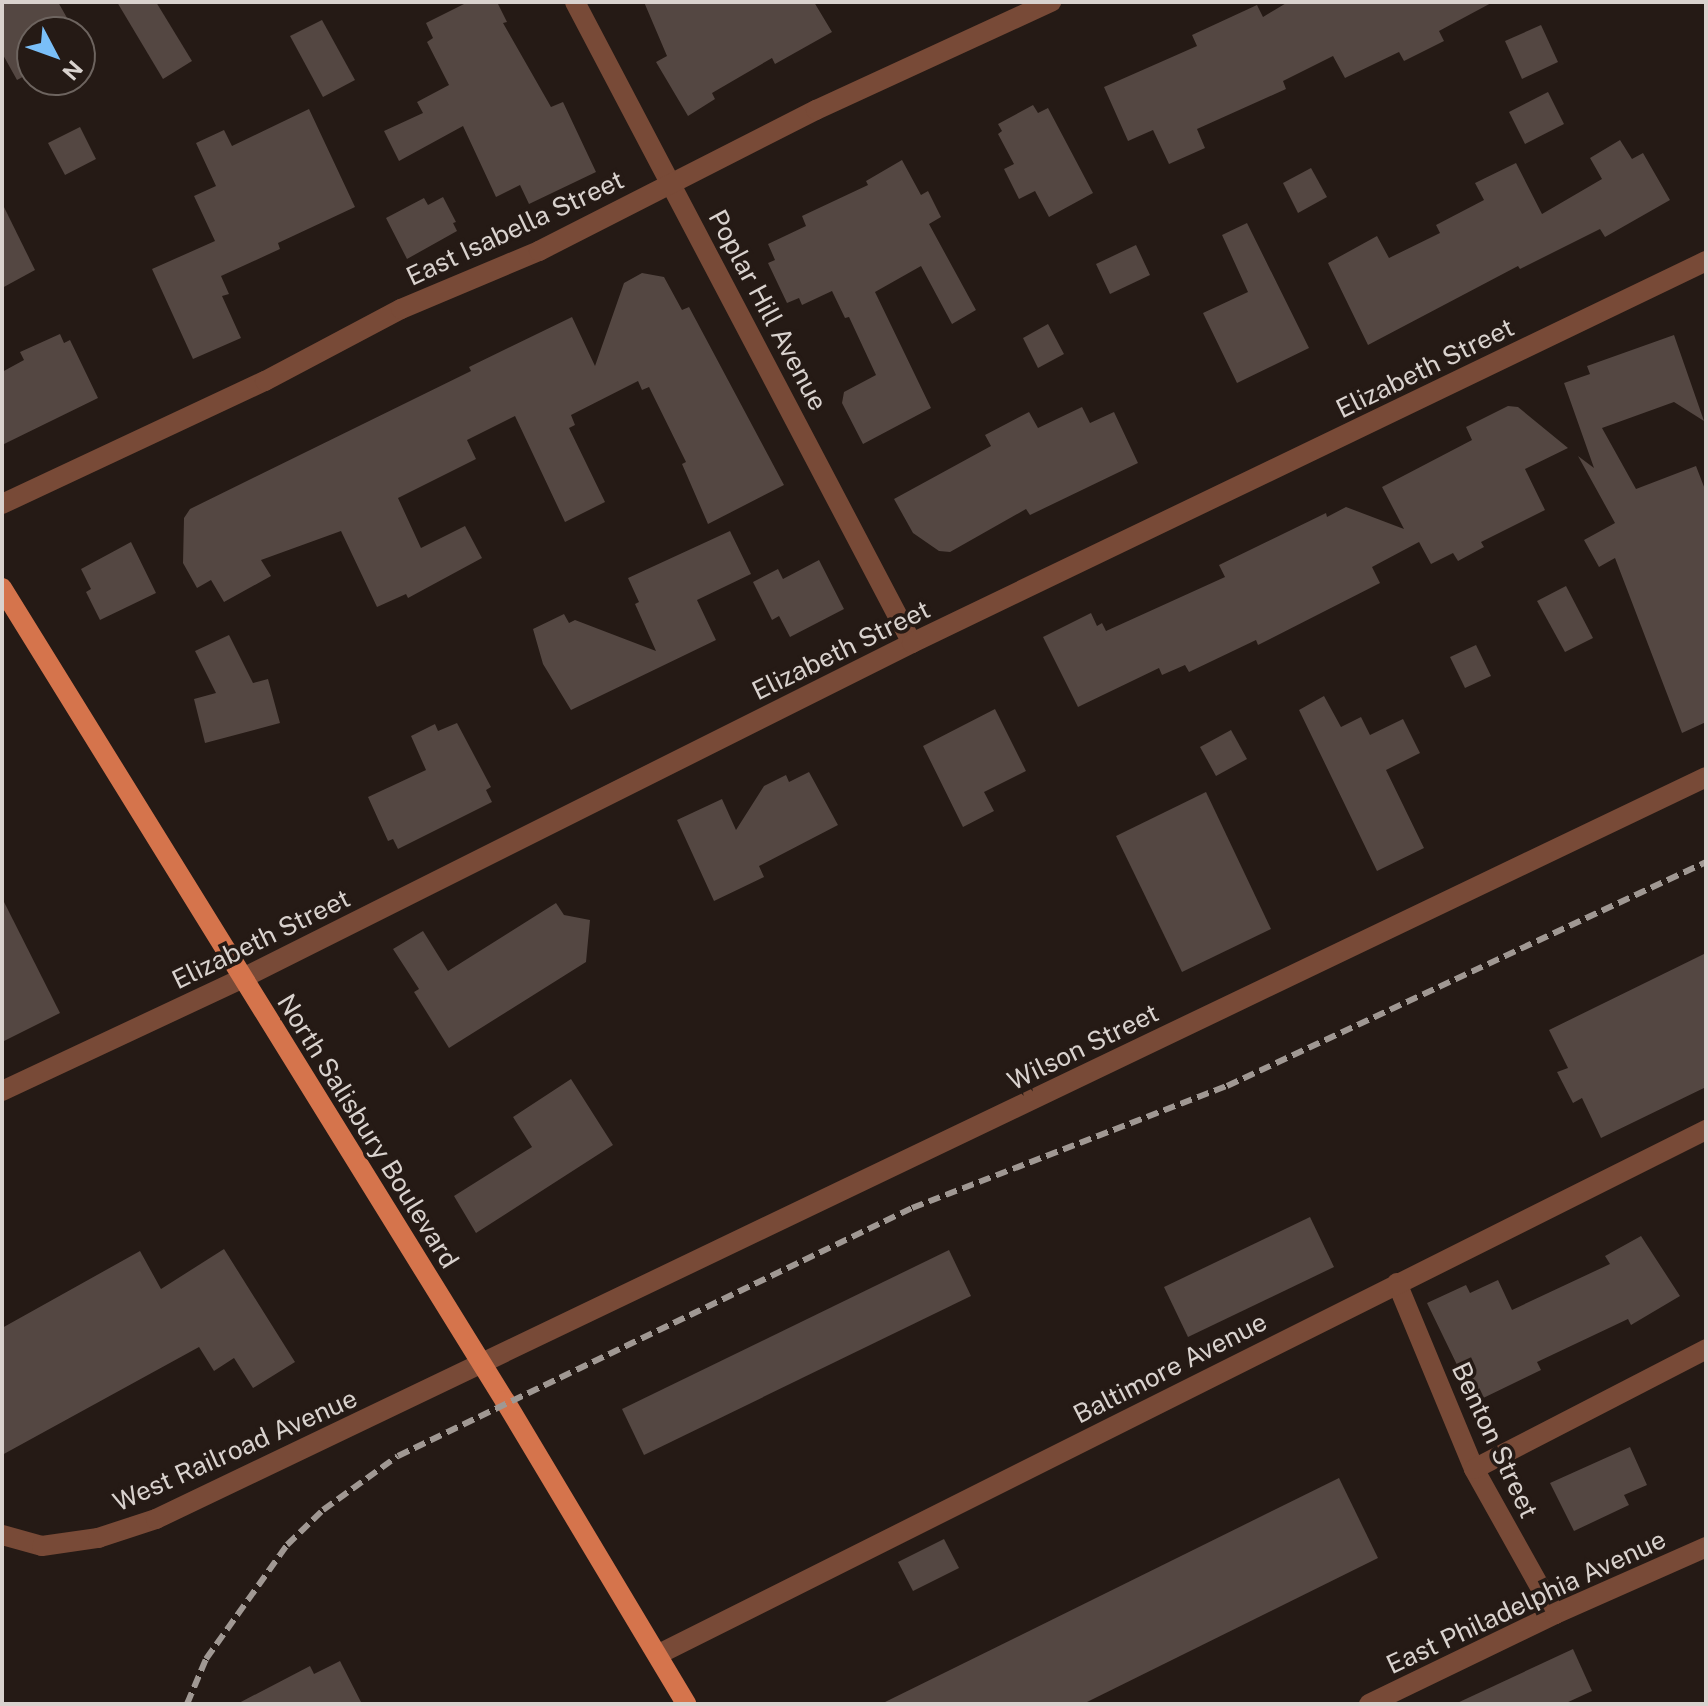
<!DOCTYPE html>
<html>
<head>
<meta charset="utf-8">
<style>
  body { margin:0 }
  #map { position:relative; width:1708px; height:1706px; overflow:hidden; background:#251a15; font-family:"Public Sans",sans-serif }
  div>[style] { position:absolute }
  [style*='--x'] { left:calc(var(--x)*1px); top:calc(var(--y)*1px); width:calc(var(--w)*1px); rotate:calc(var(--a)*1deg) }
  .building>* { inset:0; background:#544742 }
  .minor>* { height:20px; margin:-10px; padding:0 10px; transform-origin:10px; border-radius:10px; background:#784a37 }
  .tertiary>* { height:20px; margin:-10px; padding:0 10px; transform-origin:10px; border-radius:10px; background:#784a37 }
  .primary>* { height:20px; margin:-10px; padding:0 10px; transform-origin:10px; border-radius:10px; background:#d5744c }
  .rail>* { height:6px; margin-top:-3px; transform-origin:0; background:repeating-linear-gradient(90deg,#a09893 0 12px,transparent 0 18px) }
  span { translate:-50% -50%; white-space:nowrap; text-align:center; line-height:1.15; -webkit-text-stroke:7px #251a15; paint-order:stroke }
  .street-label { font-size:26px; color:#d9d2ce }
  .frame { position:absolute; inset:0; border:4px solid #d9d2ce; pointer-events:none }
  .north { position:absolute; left:16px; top:16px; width:80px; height:80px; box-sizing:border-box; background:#251a15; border:2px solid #6d645f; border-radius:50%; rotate:131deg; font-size:22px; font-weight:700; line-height:32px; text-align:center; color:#d9d2ce }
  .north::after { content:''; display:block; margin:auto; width:28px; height:36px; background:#7abff8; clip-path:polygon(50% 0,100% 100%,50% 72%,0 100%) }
</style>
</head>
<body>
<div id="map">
  <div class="building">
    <div style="clip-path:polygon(2px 2px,58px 2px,75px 32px,32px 32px,32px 72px,17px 80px,2px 53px)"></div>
    <div style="clip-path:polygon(117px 2px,156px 2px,192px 61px,163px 79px)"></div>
    <div style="clip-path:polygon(468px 2px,497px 2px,507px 22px,503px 23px,551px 107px,563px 102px,596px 172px,529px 204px,520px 185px,496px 197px,463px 126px,399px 161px,384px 131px,423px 113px,417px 102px,449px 85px,427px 42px,433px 38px,426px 23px)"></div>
    <div style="clip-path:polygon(644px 2px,814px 2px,832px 32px,775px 64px,772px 58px,712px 93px,715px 99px,688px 116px,656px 62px,667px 56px)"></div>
    <div style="clip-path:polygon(1288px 2px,1493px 2px,1439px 31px,1444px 41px,1404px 61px,1399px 52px,1345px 78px,1333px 56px,1283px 81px,1286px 89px,1197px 129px,1205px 148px,1169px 164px,1153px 130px,1128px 141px,1104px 87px,1197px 46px,1192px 35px,1257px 5px,1263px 17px)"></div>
    <div style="clip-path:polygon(322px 20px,355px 80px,323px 97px,290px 36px)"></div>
    <div style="clip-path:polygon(1541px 25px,1558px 62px,1522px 79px,1505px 41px)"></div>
    <div style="clip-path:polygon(1548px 92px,1564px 124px,1525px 144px,1509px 112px)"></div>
    <div style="clip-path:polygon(1033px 105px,1038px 113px,1048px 108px,1093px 193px,1049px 217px,1035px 191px,1019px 199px,1004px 169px,1014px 164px,998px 134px,1002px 131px,998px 124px)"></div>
    <div style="clip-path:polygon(309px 109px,355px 207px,278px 243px,280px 249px,221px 276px,229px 294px,222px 296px,241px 338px,193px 359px,152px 269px,215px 241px,194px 196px,216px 186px,196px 143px,224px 130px,232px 146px)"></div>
    <div style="clip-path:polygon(80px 127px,96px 159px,65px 175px,48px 143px)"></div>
    <div style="clip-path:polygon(1620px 140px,1632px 159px,1643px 153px,1670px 200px,1605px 237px,1600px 229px,1520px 269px,1518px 266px,1368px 345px,1328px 263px,1377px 236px,1389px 258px,1440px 233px,1436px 225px,1484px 200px,1475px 183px,1516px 163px,1542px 214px,1602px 179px,1590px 158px)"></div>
    <div style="clip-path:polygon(902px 160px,921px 195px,928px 191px,941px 217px,929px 224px,976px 310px,952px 324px,921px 266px,875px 292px,931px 408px,863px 444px,842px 403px,844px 392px,876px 375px,849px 317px,845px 318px,832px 291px,802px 305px,799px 298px,787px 303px,768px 263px,775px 260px,768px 244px,806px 226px,802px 216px,868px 185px,866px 181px)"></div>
    <div style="clip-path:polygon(1311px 168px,1327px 197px,1298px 213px,1283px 183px)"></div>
    <div style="clip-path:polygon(443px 197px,456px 222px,453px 223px,457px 231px,407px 259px,386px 218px,424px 198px,428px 205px)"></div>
    <div style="clip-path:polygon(2px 203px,35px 270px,2px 288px)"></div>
    <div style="clip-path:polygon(1247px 223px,1309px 348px,1237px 383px,1203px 313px,1248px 292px,1222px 235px)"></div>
    <div style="clip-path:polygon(1136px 245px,1150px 275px,1110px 294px,1096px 264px)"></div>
    <div style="clip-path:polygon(642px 273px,664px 277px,682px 310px,689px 307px,784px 485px,708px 524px,682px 464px,686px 462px,649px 387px,642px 390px,638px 381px,571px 415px,575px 425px,569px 428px,605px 502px,565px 522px,515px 416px,467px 440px,476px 459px,398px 498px,421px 548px,465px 526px,482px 558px,408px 598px,406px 594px,377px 607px,341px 531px,261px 560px,271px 576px,224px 602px,211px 580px,197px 588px,183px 563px,184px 518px,190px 509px,471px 371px,469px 367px,572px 317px,595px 366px,624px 283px)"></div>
    <div style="clip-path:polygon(1048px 324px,1064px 354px,1038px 368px,1023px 338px)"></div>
    <div style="clip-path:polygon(60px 334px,64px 343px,70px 340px,98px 398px,2px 445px,2px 372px,24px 360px,20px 352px)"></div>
    <div style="clip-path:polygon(1674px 335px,1704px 421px,1674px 402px,1602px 428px,1636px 489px,1696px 466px,1706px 492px,1706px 722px,1682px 733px,1615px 558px,1599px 567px,1584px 540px,1615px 523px,1578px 456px,1594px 468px,1564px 383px,1590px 374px,1587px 366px)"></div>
    <div style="clip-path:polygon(1508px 406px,1518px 407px,1568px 448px,1525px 469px,1545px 510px,1481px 542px,1484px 547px,1458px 561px,1453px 553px,1431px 564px,1419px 542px,1372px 567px,1380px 583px,1258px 645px,1256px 640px,1189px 672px,1185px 665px,1162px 675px,1159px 668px,1078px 707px,1043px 637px,1091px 613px,1097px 626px,1102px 623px,1106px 631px,1225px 577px,1219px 565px,1326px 513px,1327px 517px,1346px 507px,1404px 529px,1382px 487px,1472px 440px,1466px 427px)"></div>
    <div style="clip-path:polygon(1082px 407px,1090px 423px,1114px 412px,1138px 463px,1030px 515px,1026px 509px,950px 552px,939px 551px,913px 533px,894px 499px,991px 446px,985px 435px,1029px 412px,1038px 428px)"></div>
    <div style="clip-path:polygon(730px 531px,751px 574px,697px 600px,716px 640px,571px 710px,543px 664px,533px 629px,564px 614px,569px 623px,575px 620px,656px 651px,635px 604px,639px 602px,628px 578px)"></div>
    <div style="clip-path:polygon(131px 542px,156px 593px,100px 620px,86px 592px,91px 589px,81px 569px)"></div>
    <div style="clip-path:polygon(819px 560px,844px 609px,790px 637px,779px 616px,772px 620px,753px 582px,778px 569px,783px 579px)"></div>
    <div style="clip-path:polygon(1566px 586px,1593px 638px,1565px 652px,1537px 601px)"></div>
    <div style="clip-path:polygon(229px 635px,253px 683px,268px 679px,280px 723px,205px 743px,194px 699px,216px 693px,195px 651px)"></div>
    <div style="clip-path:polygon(1476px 645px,1491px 676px,1465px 688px,1450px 657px)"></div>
    <div style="clip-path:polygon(1324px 696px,1341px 727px,1361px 717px,1370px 735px,1403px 719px,1420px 753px,1386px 770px,1424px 848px,1377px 871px,1299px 710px)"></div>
    <div style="clip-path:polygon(995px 709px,1026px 771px,984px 792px,994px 811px,963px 827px,923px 746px)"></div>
    <div style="clip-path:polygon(457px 723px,491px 787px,486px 790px,492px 802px,398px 849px,393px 839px,388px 841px,368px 797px,426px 770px,411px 736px,435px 724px,438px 731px)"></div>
    <div style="clip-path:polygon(1231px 730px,1247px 759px,1216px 776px,1200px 747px)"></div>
    <div style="clip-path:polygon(809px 772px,838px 825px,759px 866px,764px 877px,714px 901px,677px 820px,722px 799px,736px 830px,764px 786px,786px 775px,789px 782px)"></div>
    <div style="clip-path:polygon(1206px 792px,1271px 929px,1182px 972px,1116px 836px)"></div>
    <div style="clip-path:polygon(2px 898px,60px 1013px,2px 1042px)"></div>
    <div style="clip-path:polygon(556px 903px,564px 915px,590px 920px,586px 962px,449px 1048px,414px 992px,419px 989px,393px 949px,423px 931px,448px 971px)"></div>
    <div style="clip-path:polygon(1706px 953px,1706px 1087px,1601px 1138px,1582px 1098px,1573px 1103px,1557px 1072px,1568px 1068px,1549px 1030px)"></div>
    <div style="clip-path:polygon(571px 1079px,613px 1145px,476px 1233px,454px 1196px,532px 1147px,513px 1117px)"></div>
    <div style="clip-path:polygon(1310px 1217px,1334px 1267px,1188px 1337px,1164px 1287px)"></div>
    <div style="clip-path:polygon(1641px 1236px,1680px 1296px,1631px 1325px,1628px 1319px,1537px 1362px,1541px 1370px,1475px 1402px,1427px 1303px,1466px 1285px,1470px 1293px,1498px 1280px,1512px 1310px,1610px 1264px,1605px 1256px)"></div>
    <div style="clip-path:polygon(224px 1249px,295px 1362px,253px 1388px,234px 1358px,214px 1371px,199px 1347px,2px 1455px,2px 1328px,140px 1251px,161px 1289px)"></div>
    <div style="clip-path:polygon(949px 1250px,971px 1296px,644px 1455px,622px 1409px)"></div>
    <div style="clip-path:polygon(1630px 1447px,1647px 1485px,1624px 1495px,1629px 1505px,1574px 1531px,1550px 1483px)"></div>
    <div style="clip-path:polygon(1339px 1478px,1378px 1558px,1083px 1704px,881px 1704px)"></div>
    <div style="clip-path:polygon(944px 1539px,959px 1568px,913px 1591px,898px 1562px)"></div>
    <div style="clip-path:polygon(1573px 1649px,1592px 1691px,1564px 1704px,1455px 1704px)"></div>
    <div style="clip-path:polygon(340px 1661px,362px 1704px,237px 1704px,310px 1666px,314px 1674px)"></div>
  </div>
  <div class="minor">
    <div style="--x:575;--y:2;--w:724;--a:62.27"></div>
    <div style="--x:2;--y:1091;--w:266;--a:-25.1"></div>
    <div style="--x:243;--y:978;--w:748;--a:-26.6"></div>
    <div style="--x:912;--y:643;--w:881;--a:-25.69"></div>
    <div style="--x:1397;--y:1283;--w:201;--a:67.5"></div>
    <div style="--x:1474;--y:1469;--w:166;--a:60.8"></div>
    <div style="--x:1474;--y:1469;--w:261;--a:-27.3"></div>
    <div style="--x:2;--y:1535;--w:41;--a:15.4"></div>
    <div style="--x:42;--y:1546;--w:57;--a:-8.1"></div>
    <div style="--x:98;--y:1538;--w:61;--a:-18.1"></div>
    <div style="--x:156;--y:1519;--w:1718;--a:-25.58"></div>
    <div style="--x:659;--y:1654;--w:1171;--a:-26.59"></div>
    <div style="--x:1369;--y:1704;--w:207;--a:-25.8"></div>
    <div style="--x:1555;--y:1614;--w:165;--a:-23.9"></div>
  </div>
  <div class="tertiary">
    <div style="--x:2;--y:504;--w:290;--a:-25.1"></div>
    <div style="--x:265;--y:381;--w:154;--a:-27.9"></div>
    <div style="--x:401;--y:309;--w:150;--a:-22.8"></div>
    <div style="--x:539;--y:251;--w:311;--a:-27"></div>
    <div style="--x:816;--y:110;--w:259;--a:-24.7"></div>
  </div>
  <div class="primary">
    <div style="--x:2;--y:588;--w:956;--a:58.26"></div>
    <div style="--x:505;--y:1401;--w:353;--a:59.1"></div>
  </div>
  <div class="rail">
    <div style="--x:187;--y:1704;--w:49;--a:-67.1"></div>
    <div style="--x:206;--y:1659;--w:140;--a:-54.6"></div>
    <div style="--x:287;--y:1545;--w:50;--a:-44.2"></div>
    <div style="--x:323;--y:1510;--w:92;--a:-35.8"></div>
    <div style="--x:398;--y:1456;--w:571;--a:-25.76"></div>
    <div style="--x:912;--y:1208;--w:338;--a:-21.2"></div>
    <div style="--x:1227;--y:1086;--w:529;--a:-25.06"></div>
  </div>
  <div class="street-label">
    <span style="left:515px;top:228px;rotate:-25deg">East Isabella Street</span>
    <span style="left:768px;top:310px;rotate:62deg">Poplar Hill Avenue</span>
    <span style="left:1425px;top:368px;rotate:-26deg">Elizabeth Street</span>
    <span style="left:841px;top:650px;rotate:-26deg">Elizabeth Street</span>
    <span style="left:261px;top:939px;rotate:-26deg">Elizabeth Street</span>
    <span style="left:1083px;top:1047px;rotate:-26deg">Wilson Street</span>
    <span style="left:368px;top:1131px;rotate:58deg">North Salisbury Boulevard</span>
    <span style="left:1170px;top:1368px;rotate:-27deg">Baltimore Avenue</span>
    <span style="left:1495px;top:1440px;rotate:65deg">Benton Street</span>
    <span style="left:235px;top:1450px;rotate:-24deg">West Railroad Avenue</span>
    <span style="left:1526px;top:1602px;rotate:-25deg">East Philadelphia Avenue</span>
  </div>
  <div class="frame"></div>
  <div class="north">N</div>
</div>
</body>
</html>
